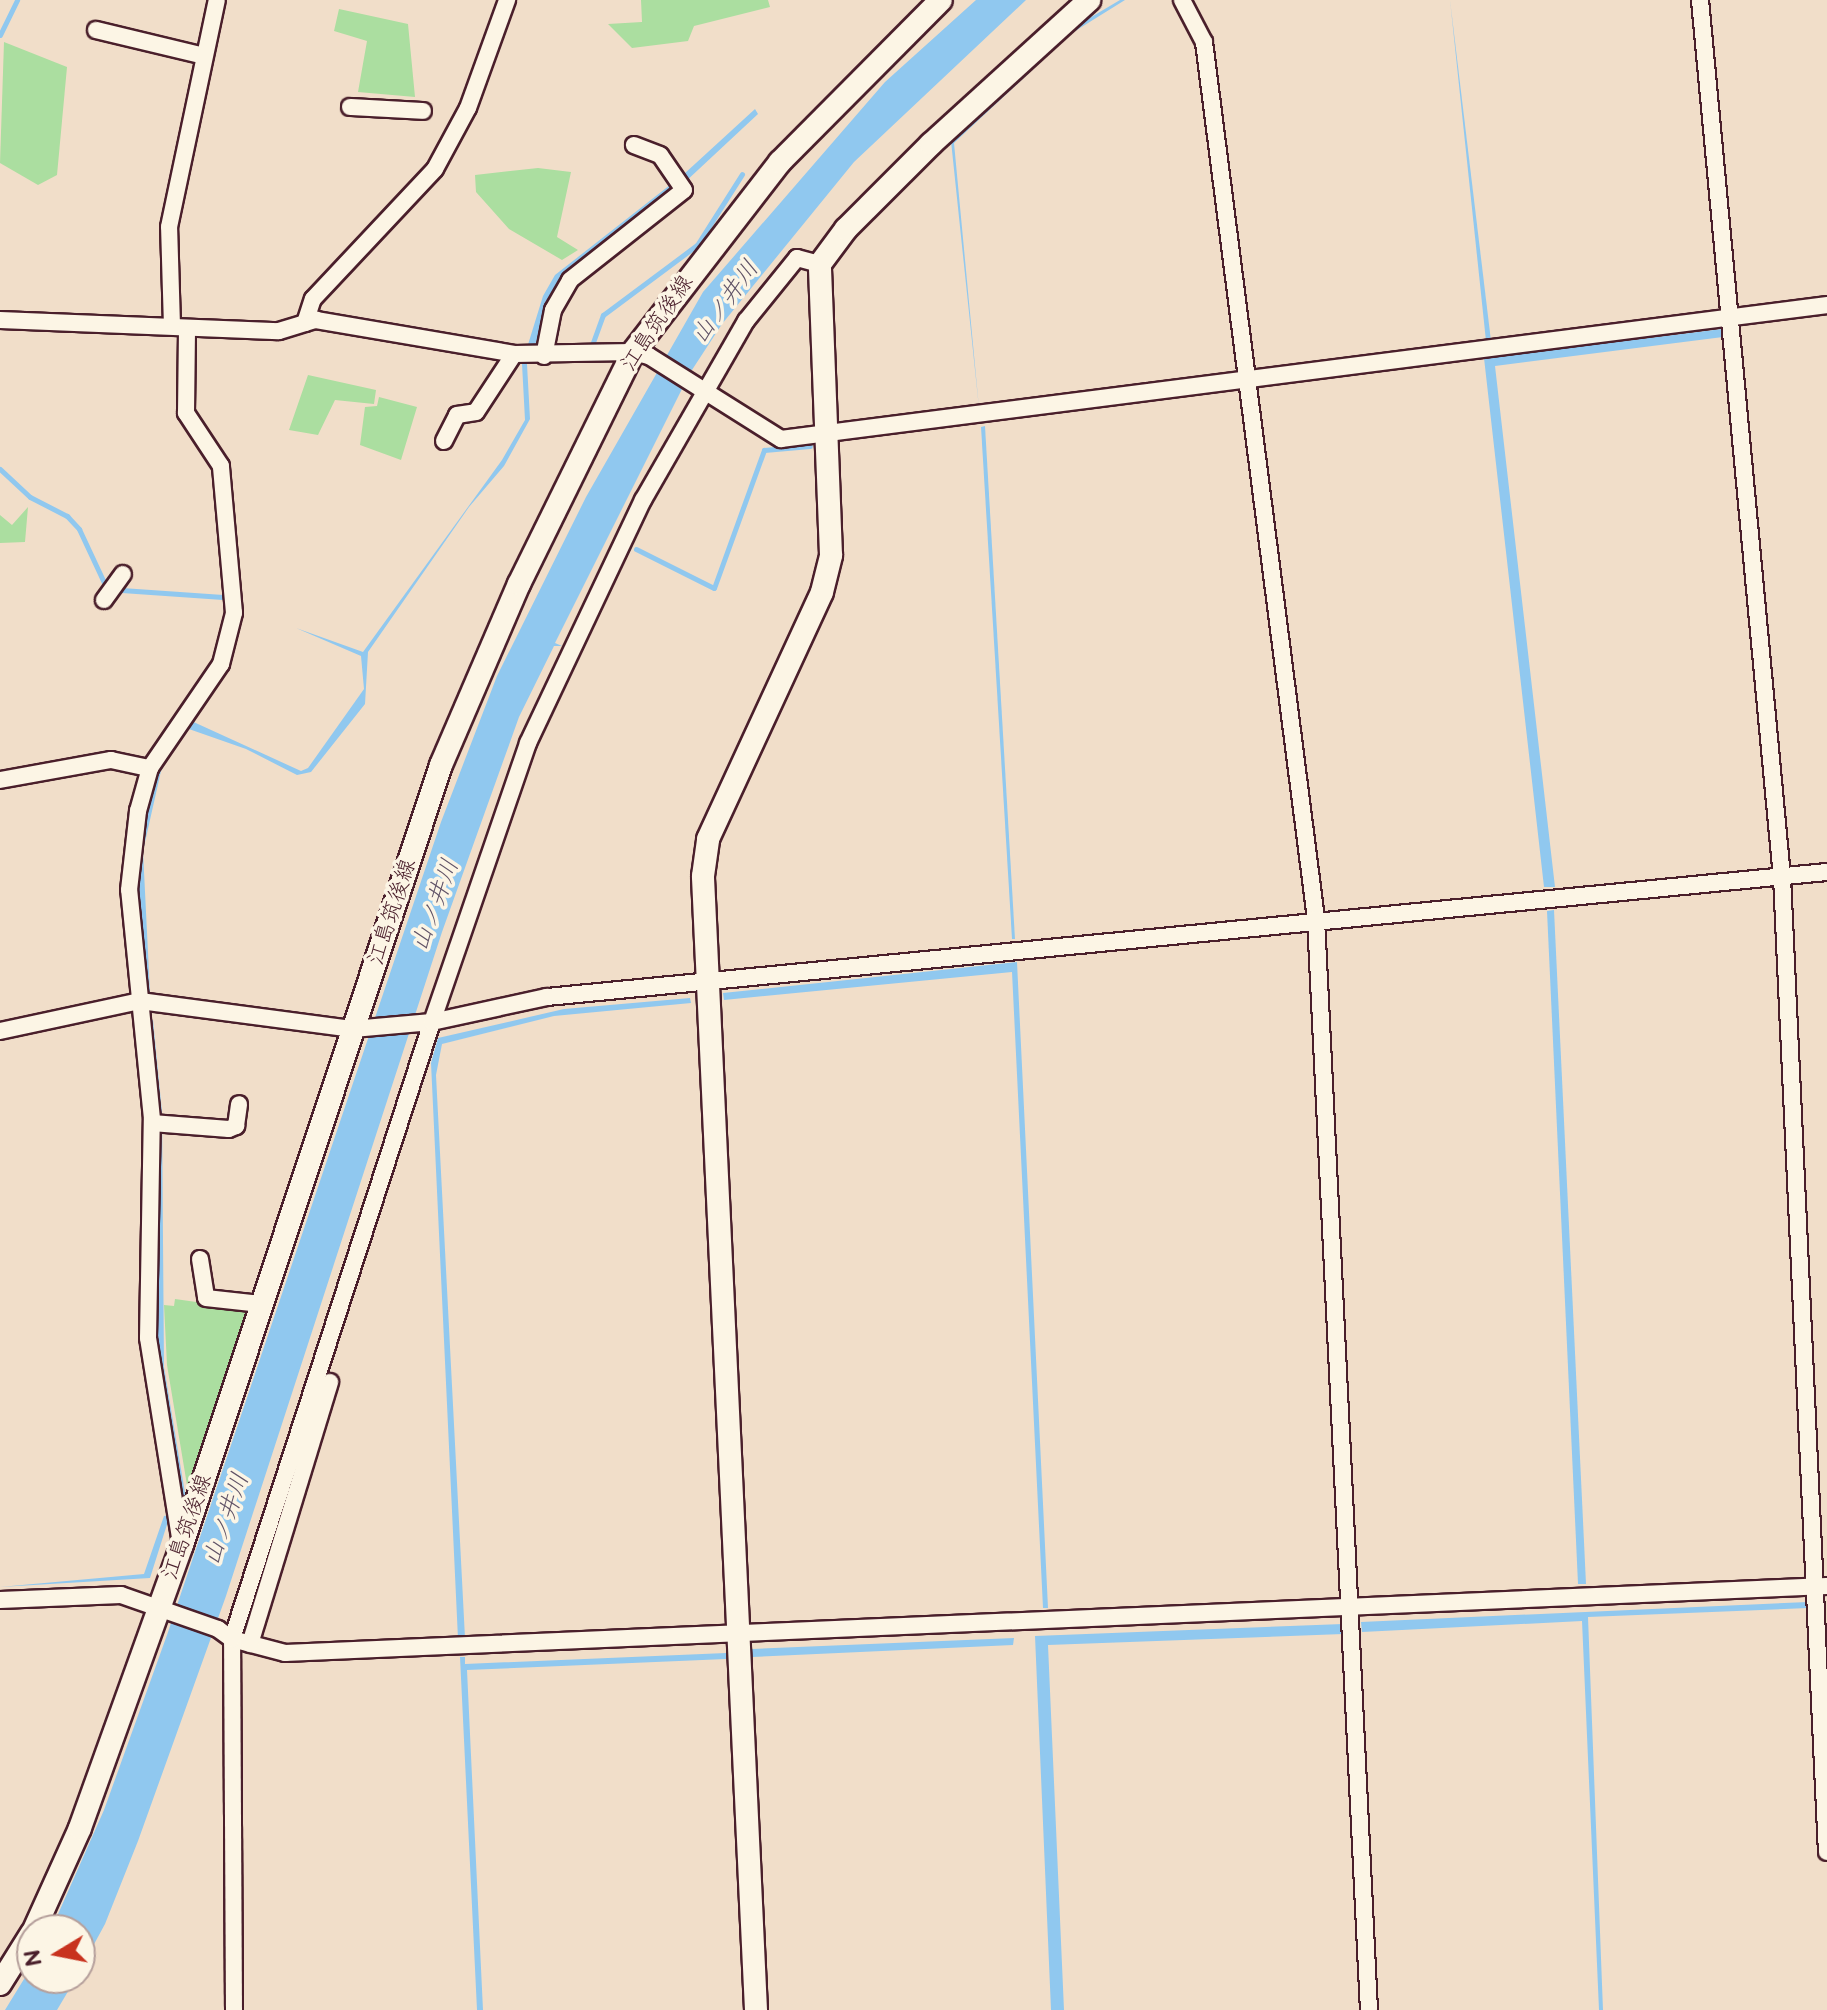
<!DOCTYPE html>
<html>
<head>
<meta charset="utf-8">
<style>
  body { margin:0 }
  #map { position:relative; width:1827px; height:2010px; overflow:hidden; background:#f1dec9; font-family:"Balsamiq Sans","Klee One",sans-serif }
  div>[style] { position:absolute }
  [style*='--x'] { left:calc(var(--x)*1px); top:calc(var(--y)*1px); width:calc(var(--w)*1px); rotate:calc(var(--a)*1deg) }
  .green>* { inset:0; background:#abdea0 }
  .water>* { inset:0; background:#90c8ef }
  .stream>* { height:5px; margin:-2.5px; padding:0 2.5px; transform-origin:2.5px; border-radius:2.5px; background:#90c8ef }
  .roads { filter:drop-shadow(2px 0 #4a1f2b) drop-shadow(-2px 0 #4a1f2b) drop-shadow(0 2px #4a1f2b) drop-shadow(0 -2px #4a1f2b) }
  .street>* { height:16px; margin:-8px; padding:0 8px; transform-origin:8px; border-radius:8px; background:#fcf5e5 }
  .secondary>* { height:22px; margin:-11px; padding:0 11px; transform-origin:11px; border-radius:11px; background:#fcf5e5 }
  span { translate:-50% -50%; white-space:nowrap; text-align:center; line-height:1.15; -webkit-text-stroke:7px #fcf5e5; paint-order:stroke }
  .street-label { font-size:22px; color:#4a1f2b }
  .water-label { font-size:24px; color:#5f5266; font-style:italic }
  .north { position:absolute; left:16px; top:1914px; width:80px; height:80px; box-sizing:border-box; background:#fcf5e5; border:2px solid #b59f9b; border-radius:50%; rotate:260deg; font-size:22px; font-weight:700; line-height:32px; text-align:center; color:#4a1f2b }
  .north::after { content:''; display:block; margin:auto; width:28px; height:36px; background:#c8321e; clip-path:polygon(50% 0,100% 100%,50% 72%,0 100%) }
</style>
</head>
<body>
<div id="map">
  <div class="green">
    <div style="clip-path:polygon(641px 0,768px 0,770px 7px,694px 26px,688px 41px,632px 48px,608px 24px,642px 22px)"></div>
    <div style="clip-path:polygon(339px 9px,408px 24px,415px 97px,358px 92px,367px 41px,334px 31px)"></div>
    <div style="clip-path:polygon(4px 42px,67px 67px,57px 175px,38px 185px,0 163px)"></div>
    <div style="clip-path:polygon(538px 168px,571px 172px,557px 237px,578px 250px,562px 260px,509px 229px,476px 192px,475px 175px)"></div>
    <div style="clip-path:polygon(308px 375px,376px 390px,374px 404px,335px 400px,318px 435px,289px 430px)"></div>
    <div style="clip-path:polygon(379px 397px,417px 407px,401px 460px,360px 445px,365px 407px,377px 406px)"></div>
    <div style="clip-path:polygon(28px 507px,25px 542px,0 543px,0 515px,12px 525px)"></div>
    <div style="clip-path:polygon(175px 1299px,253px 1310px,189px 1497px,167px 1365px,164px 1305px,174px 1306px)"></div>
  </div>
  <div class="water">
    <div style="clip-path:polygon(976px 0,1026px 0,854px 162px,722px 324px,690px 373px,555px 643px,562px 646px,554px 646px,519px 717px,442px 932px,226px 1596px,138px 1841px,105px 1924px,80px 1970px,80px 1930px,51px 1930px,104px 1810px,167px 1635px,441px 822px,497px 676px,586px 497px,703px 292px,885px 82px)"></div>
    <div style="clip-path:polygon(1120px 0,1125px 0,1072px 33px,954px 143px,979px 408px,951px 141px,1071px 29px)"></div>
    <div style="clip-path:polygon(1450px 0,1491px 341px,1486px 341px)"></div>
    <div style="clip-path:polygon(755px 109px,758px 114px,550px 308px,527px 364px,530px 419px,504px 466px,469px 507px,368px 652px,365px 704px,311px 772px,297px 775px,246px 749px,186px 728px,161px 771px,143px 851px,150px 993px,146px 993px,136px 905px,140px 839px,161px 760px,187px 719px,301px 771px,308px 768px,364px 689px,361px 656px,296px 628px,363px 652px,502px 460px,525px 420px,522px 364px,543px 296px,555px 275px,684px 174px)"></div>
    <div style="clip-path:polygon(1722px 329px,1723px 337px,1495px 366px,1555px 887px,1544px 887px,1484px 358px)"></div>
    <div style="clip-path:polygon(985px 426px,1015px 939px,1012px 939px,981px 427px)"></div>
    <div style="clip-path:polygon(1554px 910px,1586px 1584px,1578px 1584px,1547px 911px)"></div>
    <div style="clip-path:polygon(1017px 962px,1048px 1608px,1043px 1608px,1012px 972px,724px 1000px,723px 993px)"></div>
    <div style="clip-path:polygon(690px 998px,691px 1003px,554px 1016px,442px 1044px,436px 1075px,465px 1638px,458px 1639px,431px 1063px,438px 1038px,564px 1009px)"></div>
    <div style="clip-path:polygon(153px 1020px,162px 1112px,164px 1367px,186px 1499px,182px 1500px,159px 1368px,146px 1021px)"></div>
    <div style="clip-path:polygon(170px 1515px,150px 1578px,0 1587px,144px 1574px,164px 1516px)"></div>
    <div style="clip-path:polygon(1808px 1602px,1808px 1608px,1588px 1617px,1603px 2010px,1599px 2010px,1582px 1621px,1362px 1632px,1361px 1622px)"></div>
    <div style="clip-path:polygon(1343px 1624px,1343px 1634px,1048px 1645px,1064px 2010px,1051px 2010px,1035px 1636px)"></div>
    <div style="clip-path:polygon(1014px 1638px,1013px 1645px,752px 1657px,752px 1649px)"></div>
    <div style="clip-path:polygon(726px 1653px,726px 1659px,467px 1670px,483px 2010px,477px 2010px,460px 1657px,465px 1657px,465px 1664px)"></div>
    <div style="clip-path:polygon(32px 1966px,32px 1978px,76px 1978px,57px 2010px,5px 2010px)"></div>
  </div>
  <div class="stream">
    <div style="--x:0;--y:35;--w:39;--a:-64"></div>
    <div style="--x:592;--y:345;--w:32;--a:-70"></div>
    <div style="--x:603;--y:315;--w:117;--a:-36.7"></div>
    <div style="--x:697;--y:245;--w:84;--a:-57.6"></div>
    <div style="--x:0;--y:469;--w:41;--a:43"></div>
    <div style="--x:30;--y:497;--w:42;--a:27.2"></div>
    <div style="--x:67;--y:516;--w:18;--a:47"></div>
    <div style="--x:79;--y:529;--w:66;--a:65"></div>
    <div style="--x:107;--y:589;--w:116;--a:3.9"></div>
    <div style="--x:636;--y:549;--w:87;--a:26.6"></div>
    <div style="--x:714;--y:588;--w:147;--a:-70.1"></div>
    <div style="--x:764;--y:450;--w:46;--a:-5"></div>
  </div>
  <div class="roads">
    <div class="street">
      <div style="--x:1182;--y:0;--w:47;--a:62.4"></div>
      <div style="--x:1204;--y:42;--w:884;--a:82.72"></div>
      <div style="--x:1316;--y:919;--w:1092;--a:87.22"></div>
      <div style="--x:1700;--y:0;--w:881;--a:84.66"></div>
      <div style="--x:1782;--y:877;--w:976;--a:87.36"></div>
      <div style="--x:96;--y:30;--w:111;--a:13.5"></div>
      <div style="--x:350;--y:107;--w:73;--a:3.1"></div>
      <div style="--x:0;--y:320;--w:279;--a:2.3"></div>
      <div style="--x:279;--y:331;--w:39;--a:-17"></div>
      <div style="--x:316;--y:320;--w:201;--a:9.7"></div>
      <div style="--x:514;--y:354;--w:119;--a:-1"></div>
      <div style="--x:633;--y:352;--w:16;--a:14"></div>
      <div style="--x:649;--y:356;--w:156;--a:32.2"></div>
      <div style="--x:781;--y:439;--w:1055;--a:-7.3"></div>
      <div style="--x:305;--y:323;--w:25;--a:-72"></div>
      <div style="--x:313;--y:299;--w:178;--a:-46.8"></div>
      <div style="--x:435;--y:169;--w:69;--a:-61.6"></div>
      <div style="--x:468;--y:108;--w:115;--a:-70.1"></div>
      <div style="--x:172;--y:326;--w:99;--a:-91.7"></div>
      <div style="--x:169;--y:227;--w:232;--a:-78.1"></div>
      <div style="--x:544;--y:356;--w:47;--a:-78.9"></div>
      <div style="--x:553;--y:310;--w:34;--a:-60"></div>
      <div style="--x:570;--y:280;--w:145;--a:-38.3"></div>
      <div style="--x:684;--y:190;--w:42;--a:-124.4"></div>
      <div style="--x:660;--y:155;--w:28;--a:-159"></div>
      <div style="--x:444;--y:441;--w:29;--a:-63"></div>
      <div style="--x:457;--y:415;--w:19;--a:-9"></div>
      <div style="--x:476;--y:412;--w:69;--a:-56.8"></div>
      <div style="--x:104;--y:600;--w:32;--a:-54"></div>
      <div style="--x:0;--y:780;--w:113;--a:-10.2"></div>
      <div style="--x:111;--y:760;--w:40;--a:12"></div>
      <div style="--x:0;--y:1031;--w:143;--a:-12.1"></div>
      <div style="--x:140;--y:1001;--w:215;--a:7.5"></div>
      <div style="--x:353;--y:1029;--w:79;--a:-5.1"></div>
      <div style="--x:432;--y:1022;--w:118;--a:-12.3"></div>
      <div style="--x:547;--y:997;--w:1286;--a:-5.58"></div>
      <div style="--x:152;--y:1123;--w:77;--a:4.5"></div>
      <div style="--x:229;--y:1129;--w:8;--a:-23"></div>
      <div style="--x:236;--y:1126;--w:22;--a:-82"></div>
      <div style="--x:200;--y:1259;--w:39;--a:81"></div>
      <div style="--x:206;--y:1298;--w:55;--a:6.2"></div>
      <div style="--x:181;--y:1544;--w:209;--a:-99.1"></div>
      <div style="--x:148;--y:1338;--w:219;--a:-89"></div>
      <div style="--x:152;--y:1119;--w:230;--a:-95.7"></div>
      <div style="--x:129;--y:890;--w:80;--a:-83.5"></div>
      <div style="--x:138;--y:811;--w:45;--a:-74.4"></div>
      <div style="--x:150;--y:768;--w:126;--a:-55.7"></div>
      <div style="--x:221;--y:664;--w:53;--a:-75.7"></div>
      <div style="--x:234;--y:613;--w:148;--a:-95.1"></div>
      <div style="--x:221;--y:466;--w:64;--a:-123.4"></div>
      <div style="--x:186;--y:413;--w:85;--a:-89.3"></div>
      <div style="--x:0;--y:1600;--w:121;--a:-2.4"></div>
      <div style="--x:121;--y:1595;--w:103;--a:19.3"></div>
      <div style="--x:218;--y:1629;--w:17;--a:36"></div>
      <div style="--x:232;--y:1639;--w:55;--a:14.8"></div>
      <div style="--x:285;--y:1653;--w:1543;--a:-2.49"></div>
      <div style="--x:250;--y:1644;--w:274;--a:-73"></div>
      <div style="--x:234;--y:2010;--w:371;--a:-90.3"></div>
      <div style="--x:232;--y:1639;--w:649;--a:-72.04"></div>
      <div style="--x:432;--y:1022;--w:295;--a:-71"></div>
      <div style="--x:528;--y:743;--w:269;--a:-64.7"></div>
      <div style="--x:643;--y:500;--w:207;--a:-60.1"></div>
      <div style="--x:746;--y:321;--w:81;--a:-51"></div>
      <div style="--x:797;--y:258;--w:24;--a:15"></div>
    </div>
    <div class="secondary">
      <div style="--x:34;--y:1930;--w:112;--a:-65.7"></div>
      <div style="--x:80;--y:1828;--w:301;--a:-70.2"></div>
      <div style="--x:182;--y:1545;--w:822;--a:-71.63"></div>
      <div style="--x:441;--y:765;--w:197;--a:-66.7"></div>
      <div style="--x:519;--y:584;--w:258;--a:-63.8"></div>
      <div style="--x:633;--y:352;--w:240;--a:-52.3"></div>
      <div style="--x:780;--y:162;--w:228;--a:-45.2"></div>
      <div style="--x:0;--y:1984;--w:60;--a:-57.9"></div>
      <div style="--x:756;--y:2010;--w:1135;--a:-92.68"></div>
      <div style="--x:703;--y:876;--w:37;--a:-82"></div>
      <div style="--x:708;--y:839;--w:272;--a:-65.2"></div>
      <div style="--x:822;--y:592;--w:38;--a:-76"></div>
      <div style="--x:831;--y:555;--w:291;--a:-92.2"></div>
      <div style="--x:820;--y:264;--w:44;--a:-53.4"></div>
      <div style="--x:846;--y:229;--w:120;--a:-45"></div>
      <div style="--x:931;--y:144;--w:214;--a:-42.3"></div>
    </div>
  </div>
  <div class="street-label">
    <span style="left:657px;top:323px;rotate:-56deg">江島筑後線</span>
    <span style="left:392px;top:912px;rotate:-72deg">江島筑後線</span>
    <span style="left:187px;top:1527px;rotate:-71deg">江島筑後線</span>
  </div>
  <div class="water-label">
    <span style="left:725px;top:302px;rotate:-54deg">山ノ井川</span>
    <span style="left:435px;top:905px;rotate:-70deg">山ノ井川</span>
    <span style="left:226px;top:1519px;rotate:-71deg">山ノ井川</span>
  </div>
  <div class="north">N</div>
</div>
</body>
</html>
